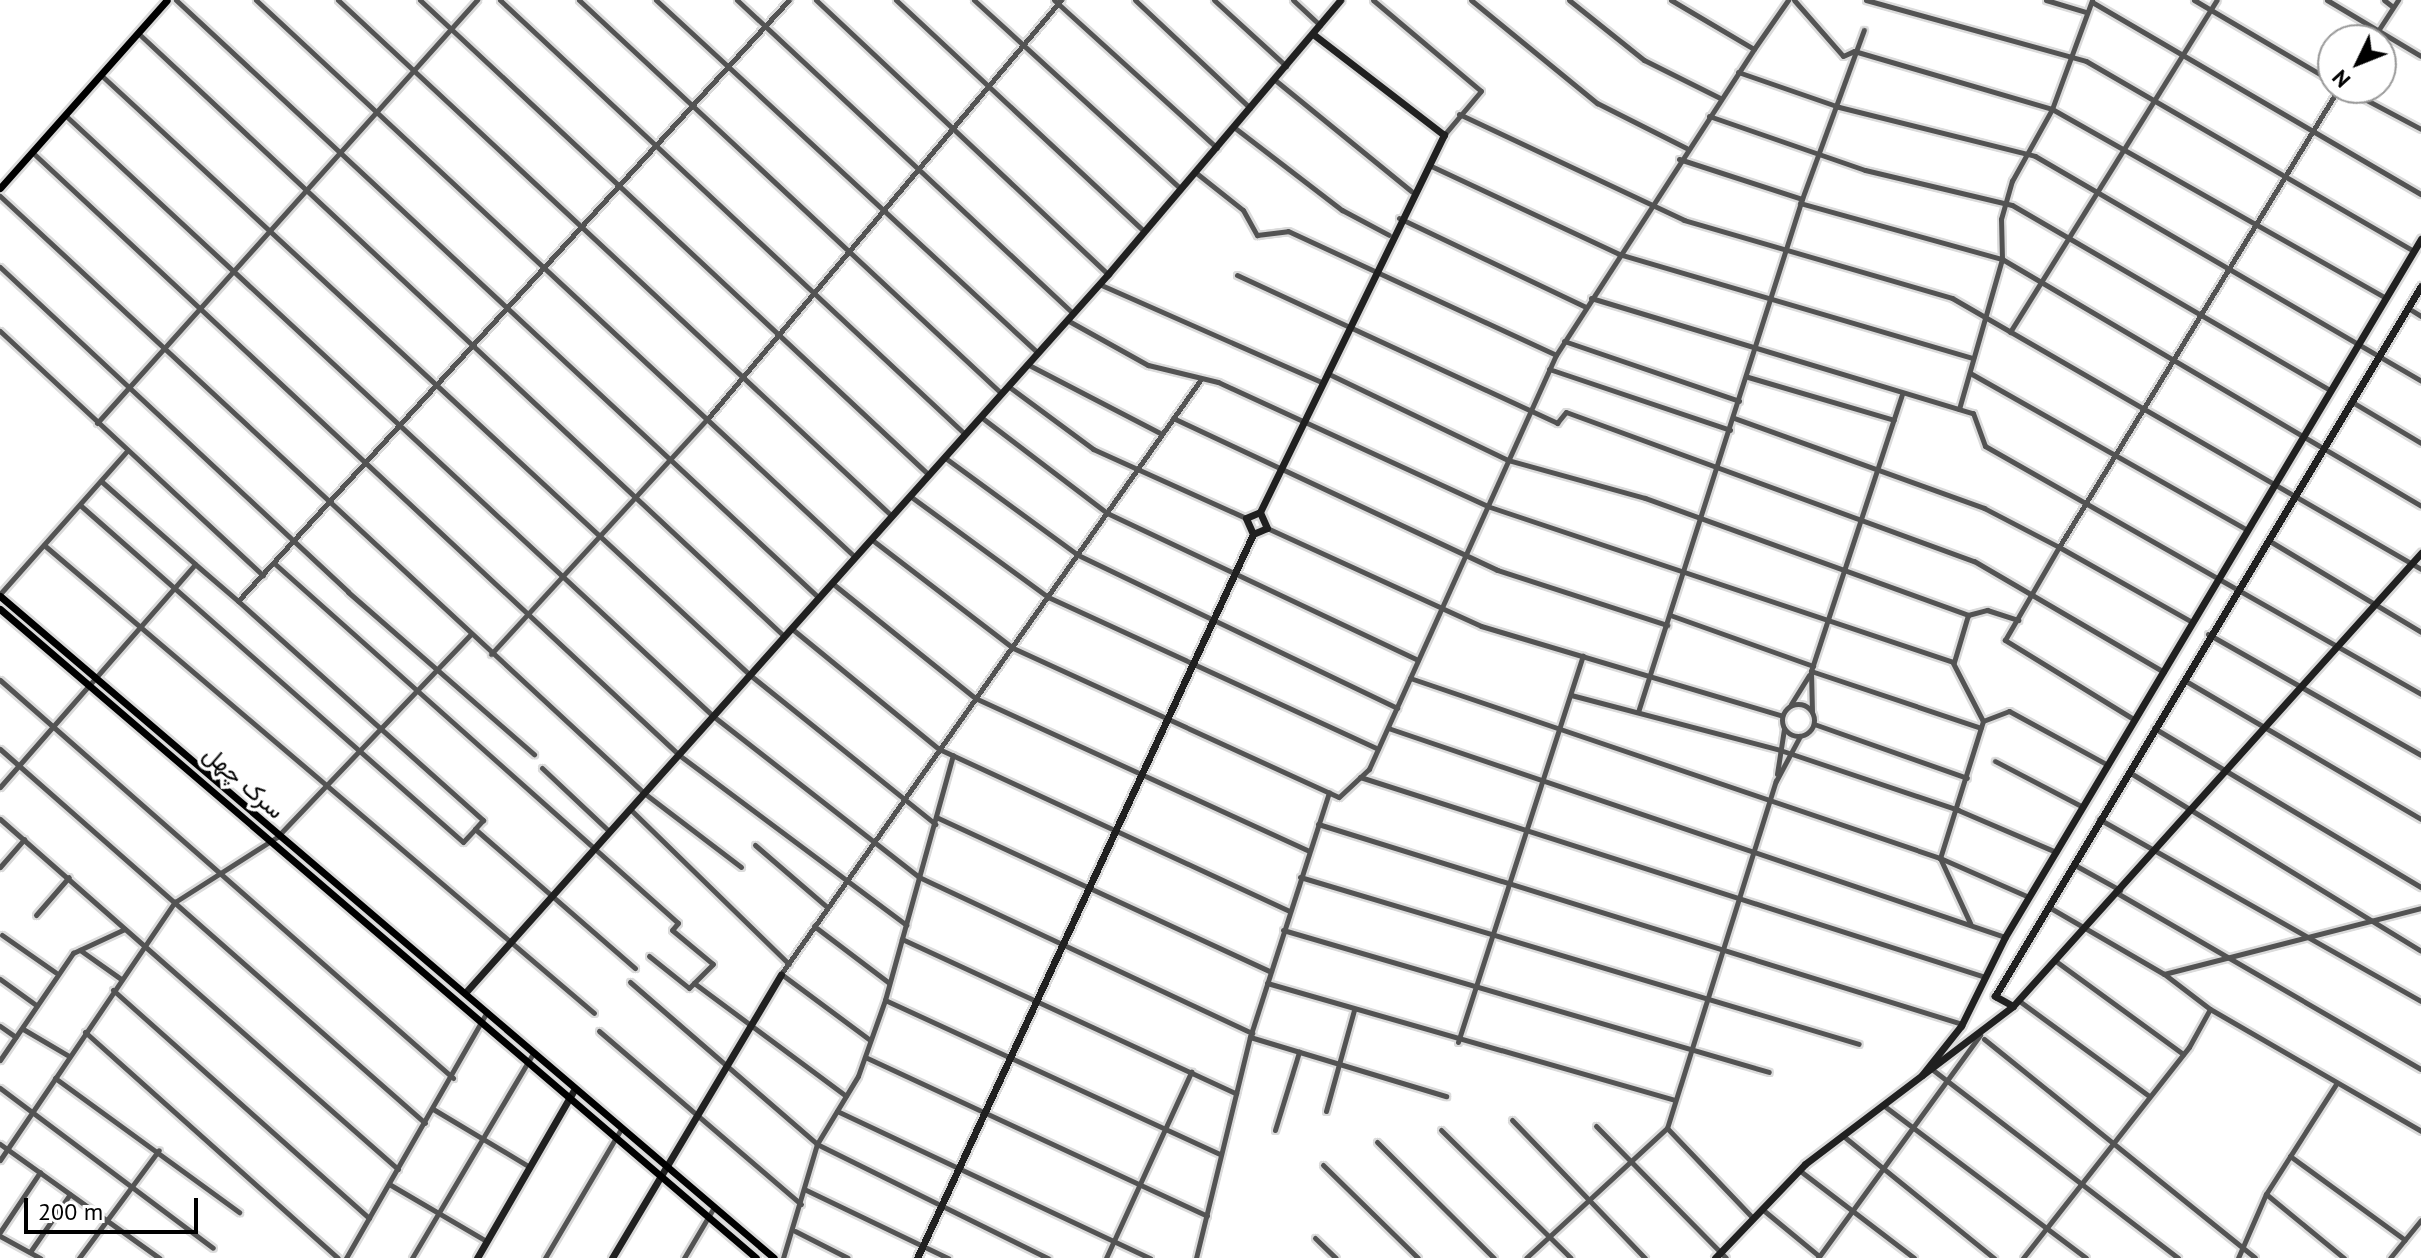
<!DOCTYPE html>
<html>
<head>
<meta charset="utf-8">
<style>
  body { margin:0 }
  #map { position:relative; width:2421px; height:1258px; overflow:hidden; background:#fff; font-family:"PT Sans",Vazirmatn,sans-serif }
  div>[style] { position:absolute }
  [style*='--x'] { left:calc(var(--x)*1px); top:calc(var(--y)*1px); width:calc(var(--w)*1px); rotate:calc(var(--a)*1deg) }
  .roads { filter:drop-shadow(2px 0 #dbdbdb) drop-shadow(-2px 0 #dbdbdb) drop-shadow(0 2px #dbdbdb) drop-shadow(0 -2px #dbdbdb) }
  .street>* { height:5px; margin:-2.5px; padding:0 2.5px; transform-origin:2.5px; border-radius:2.5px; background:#535353 }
  .street>.ring { margin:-2.5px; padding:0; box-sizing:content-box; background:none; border:5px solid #535353; border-radius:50% }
  .secondary>* { height:7px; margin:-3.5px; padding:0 3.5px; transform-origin:3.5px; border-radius:3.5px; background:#202020 }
  .primary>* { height:7px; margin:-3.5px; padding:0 3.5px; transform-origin:3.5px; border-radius:3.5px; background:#000 }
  span { translate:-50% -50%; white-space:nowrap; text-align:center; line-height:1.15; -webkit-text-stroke:7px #fff; paint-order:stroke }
  .street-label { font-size:24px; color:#000 }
  .north { position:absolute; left:2317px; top:24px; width:80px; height:80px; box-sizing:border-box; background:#fff; border:2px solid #999; border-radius:50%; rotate:227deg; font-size:22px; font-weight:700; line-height:32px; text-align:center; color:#000 }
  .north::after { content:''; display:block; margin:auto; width:28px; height:36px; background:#000; clip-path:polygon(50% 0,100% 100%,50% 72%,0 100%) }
  .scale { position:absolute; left:24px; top:1198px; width:174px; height:36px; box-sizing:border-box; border:4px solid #000; border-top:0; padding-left:10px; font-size:24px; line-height:28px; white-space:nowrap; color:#000; -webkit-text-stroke:6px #fff; paint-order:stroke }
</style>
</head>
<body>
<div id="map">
  <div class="roads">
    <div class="street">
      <div style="--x:176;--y:0;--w:878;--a:42.92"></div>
      <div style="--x:256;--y:0;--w:818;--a:42.92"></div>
      <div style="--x:338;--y:0;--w:757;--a:42.97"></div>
      <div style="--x:420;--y:0;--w:696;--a:43.02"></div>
      <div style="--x:500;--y:0;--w:636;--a:43.03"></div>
      <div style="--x:579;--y:0;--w:577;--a:42.96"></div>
      <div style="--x:656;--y:0;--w:520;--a:42.74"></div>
      <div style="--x:737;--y:0;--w:459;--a:43"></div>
      <div style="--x:816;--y:0;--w:400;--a:43.2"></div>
      <div style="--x:896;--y:0;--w:339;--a:43"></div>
      <div style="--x:974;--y:0;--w:279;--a:42.4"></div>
      <div style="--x:1054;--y:0;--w:220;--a:42.2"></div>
      <div style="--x:1135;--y:0;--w:158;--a:43.2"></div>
      <div style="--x:1214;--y:0;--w:98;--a:42.5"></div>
      <div style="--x:1293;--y:0;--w:37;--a:43"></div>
      <div style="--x:1373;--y:0;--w:141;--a:40.1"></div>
      <div style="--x:1481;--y:91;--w:57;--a:130.1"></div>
      <div style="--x:1471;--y:0;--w:163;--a:39.3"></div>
      <div style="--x:1597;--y:103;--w:100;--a:26.8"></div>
      <div style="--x:1569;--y:0;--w:96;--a:38.7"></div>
      <div style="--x:1644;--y:60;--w:85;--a:26.6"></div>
      <div style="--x:1671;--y:0;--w:96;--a:30.6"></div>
      <div style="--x:1754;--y:49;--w:60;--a:-55.2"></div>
      <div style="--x:1794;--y:0;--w:74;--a:48.8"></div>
      <div style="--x:1843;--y:56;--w:12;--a:-24"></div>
      <div style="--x:1854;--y:51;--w:206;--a:16.3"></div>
      <div style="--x:2052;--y:109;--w:384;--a:29.5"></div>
      <div style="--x:1866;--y:0;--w:228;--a:15.5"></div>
      <div style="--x:2086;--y:61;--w:379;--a:30.1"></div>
      <div style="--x:2046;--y:0;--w:42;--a:16.7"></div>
      <div style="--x:2194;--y:0;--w:161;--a:30.5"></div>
      <div style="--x:2327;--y:0;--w:109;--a:30.8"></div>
      <div style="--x:2384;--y:0;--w:11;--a:38"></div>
      <div style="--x:2092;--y:2;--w:381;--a:30.3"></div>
      <div style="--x:138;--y:33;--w:884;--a:43.03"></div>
      <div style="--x:2372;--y:40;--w:48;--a:-57"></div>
      <div style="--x:1738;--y:72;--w:107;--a:19.1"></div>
      <div style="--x:1839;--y:107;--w:202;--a:14"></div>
      <div style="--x:2035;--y:156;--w:447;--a:30.2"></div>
      <div style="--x:101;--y:75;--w:884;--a:42.75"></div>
      <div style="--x:750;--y:675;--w:238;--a:38.8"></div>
      <div style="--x:1275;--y:80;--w:176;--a:39.2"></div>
      <div style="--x:2344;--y:88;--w:87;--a:28"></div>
      <div style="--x:1459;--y:114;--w:249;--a:25.2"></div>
      <div style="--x:1684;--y:220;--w:279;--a:16.2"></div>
      <div style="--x:1952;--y:298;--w:542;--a:30.02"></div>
      <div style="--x:65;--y:115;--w:884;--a:42.84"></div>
      <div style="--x:713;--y:716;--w:261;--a:38"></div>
      <div style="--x:919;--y:877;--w:368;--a:25.1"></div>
      <div style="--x:1709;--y:116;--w:165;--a:19.1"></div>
      <div style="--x:1865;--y:170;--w:151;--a:13.4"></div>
      <div style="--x:2012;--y:205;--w:368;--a:30.2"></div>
      <div style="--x:1235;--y:128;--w:135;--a:37.5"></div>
      <div style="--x:1342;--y:210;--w:53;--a:28"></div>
      <div style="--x:32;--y:152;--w:884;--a:42.98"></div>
      <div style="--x:679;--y:755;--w:284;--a:36.8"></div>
      <div style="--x:1679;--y:159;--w:129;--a:18"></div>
      <div style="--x:1429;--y:165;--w:210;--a:25.1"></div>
      <div style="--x:1619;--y:254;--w:369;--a:16.4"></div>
      <div style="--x:1195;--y:172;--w:61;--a:38.4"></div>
      <div style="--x:1243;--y:210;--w:29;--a:61"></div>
      <div style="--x:1257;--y:235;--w:31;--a:-7"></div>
      <div style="--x:1288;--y:231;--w:295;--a:24.8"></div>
      <div style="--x:0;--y:196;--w:878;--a:42.83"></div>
      <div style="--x:644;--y:793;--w:122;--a:37.3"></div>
      <div style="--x:1800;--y:203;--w:210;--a:15.5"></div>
      <div style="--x:2002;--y:259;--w:486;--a:30.5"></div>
      <div style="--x:1399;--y:218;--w:207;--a:25.5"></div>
      <div style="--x:0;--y:267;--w:476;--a:43"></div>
      <div style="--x:348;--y:592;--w:247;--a:41.1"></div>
      <div style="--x:1237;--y:275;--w:353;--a:24.8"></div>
      <div style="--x:1557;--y:423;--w:14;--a:-51"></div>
      <div style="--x:1566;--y:412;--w:434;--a:20.1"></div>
      <div style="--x:1974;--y:561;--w:220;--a:30.3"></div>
      <div style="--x:1099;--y:284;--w:243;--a:23.8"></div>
      <div style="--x:1591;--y:298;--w:399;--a:16.8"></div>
      <div style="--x:1973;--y:413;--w:35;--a:70"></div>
      <div style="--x:1985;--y:446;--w:502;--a:29.63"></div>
      <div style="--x:2408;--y:308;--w:15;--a:32"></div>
      <div style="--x:1067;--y:320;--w:93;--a:29.1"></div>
      <div style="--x:1148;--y:365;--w:72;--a:13.7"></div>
      <div style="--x:1218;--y:382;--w:296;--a:24.7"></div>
      <div style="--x:1487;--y:506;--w:492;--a:18.5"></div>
      <div style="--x:1954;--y:662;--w:49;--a:-73.4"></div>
      <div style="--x:1968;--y:615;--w:20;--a:-15"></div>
      <div style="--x:1987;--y:610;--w:33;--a:18"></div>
      <div style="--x:0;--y:331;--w:359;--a:42.9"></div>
      <div style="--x:2010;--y:332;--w:391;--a:-58.1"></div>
      <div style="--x:1564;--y:341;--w:185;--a:18.9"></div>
      <div style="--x:1027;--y:364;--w:152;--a:27.4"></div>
      <div style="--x:1549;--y:369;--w:191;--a:18.6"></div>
      <div style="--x:1327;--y:373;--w:201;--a:25.7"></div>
      <div style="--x:1508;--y:460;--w:142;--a:15.5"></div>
      <div style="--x:1645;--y:498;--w:344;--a:19.9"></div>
      <div style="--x:1970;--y:373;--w:318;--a:29.5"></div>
      <div style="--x:1748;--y:377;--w:152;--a:16.4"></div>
      <div style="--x:1008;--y:386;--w:106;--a:36.5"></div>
      <div style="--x:1093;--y:449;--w:168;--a:24.3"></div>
      <div style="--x:2352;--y:402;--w:80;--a:30.7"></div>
      <div style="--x:1959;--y:409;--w:156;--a:-74"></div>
      <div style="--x:2002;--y:259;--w:40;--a:-91.4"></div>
      <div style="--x:2001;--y:219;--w:40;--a:-74"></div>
      <div style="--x:2012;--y:181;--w:82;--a:-60.9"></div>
      <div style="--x:2052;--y:109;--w:116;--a:-69.8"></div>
      <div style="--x:981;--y:417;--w:158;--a:37.3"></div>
      <div style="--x:1107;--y:513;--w:344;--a:25.3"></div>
      <div style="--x:1173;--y:418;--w:358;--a:25.1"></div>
      <div style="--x:1497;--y:570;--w:179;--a:17.9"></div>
      <div style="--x:1734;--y:418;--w:266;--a:19.8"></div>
      <div style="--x:1984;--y:508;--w:85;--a:27.5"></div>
      <div style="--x:2059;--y:547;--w:538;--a:-58.62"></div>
      <div style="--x:97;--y:423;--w:569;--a:-48.07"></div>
      <div style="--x:944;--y:457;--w:166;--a:36.2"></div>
      <div style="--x:1078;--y:555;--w:354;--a:25.6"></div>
      <div style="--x:101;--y:481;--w:125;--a:41.4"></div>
      <div style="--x:910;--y:496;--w:171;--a:36.2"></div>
      <div style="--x:1048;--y:597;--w:363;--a:24.7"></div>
      <div style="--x:80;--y:505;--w:510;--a:41.34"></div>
      <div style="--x:463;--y:842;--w:18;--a:-47"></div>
      <div style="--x:1267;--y:528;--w:235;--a:24.6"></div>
      <div style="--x:1481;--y:626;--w:314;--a:16.6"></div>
      <div style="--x:871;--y:539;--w:179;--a:37.5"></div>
      <div style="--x:1013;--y:648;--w:358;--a:24.6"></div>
      <div style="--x:1339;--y:797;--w:41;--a:-43"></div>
      <div style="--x:1369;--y:769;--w:454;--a:-65.7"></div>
      <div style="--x:1556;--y:355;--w:364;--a:-57.1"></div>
      <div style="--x:2268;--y:540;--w:179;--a:31"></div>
      <div style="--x:44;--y:545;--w:722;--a:40.39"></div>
      <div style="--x:274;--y:563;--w:541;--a:41.7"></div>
      <div style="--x:678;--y:923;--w:9;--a:131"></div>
      <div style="--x:672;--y:930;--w:53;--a:39.7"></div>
      <div style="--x:713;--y:964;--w:27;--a:135"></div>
      <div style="--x:694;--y:983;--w:189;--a:36.6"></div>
      <div style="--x:832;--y:583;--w:184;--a:38.8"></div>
      <div style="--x:975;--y:698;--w:367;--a:24.6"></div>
      <div style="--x:0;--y:594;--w:191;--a:-48.4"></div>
      <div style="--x:238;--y:601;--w:329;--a:41.8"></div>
      <div style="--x:483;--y:820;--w:12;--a:132"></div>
      <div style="--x:475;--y:829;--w:212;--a:41"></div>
      <div style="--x:1670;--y:615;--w:152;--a:19.6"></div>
      <div style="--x:791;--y:628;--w:191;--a:39.3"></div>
      <div style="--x:939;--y:749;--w:386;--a:24.8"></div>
      <div style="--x:2208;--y:634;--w:245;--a:29.6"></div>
      <div style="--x:491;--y:654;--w:322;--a:-47.4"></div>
      <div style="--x:709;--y:417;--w:546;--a:-49.83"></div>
      <div style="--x:1953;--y:663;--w:65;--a:62.7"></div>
      <div style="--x:1983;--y:721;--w:144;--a:107.4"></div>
      <div style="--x:1940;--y:858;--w:72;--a:65.2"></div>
      <div style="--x:1811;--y:671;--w:179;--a:18.5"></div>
      <div style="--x:1410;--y:678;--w:560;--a:18.76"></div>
      <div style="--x:1940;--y:858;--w:97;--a:23.7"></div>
      <div style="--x:0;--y:680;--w:603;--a:41.3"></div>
      <div style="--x:2184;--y:680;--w:275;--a:30.4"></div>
      <div style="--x:1571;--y:695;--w:216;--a:14.7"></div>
      <div style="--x:1780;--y:750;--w:188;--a:18.6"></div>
      <div style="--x:1958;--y:810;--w:107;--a:23.2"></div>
      <div class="ring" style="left:1782px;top:704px;width:27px;height:27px"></div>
      <div style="--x:1791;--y:704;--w:34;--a:-58"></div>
      <div style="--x:1638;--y:712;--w:539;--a:-72.27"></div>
      <div style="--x:1802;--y:199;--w:180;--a:-69.9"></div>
      <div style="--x:1812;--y:712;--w:41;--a:-91.4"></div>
      <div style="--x:1811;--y:671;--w:292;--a:-71.8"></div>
      <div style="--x:2135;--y:720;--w:153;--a:-148.4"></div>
      <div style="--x:2005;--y:640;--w:108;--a:-59.9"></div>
      <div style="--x:2059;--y:547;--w:153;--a:29.4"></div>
      <div style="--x:1983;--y:721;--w:28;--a:-21"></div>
      <div style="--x:2009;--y:711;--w:113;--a:28.6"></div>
      <div style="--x:1814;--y:724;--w:162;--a:19.4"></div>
      <div style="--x:1388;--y:728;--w:651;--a:18.71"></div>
      <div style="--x:2154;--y:728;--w:311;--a:30.8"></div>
      <div style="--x:0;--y:749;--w:566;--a:41.35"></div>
      <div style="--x:1995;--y:761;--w:99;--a:27.6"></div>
      <div style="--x:542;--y:768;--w:93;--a:43.3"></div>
      <div style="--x:2129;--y:772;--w:342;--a:31.5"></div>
      <div style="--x:1777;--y:774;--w:46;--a:-81.2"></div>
      <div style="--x:1360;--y:777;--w:656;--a:17.74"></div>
      <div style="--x:0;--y:787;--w:296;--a:-48.8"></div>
      <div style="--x:195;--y:564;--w:57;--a:40.7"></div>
      <div style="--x:238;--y:601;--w:815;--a:-47.49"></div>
      <div style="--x:630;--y:809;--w:222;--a:44.3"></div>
      <div style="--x:936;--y:817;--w:368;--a:24.8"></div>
      <div style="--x:0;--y:819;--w:530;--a:41.33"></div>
      <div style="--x:2099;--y:819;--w:370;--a:29.5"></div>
      <div style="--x:1318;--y:824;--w:674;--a:17.25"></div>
      <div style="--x:755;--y:845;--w:94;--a:40.7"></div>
      <div style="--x:2073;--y:864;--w:54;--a:29"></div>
      <div style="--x:0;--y:867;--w:37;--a:-49"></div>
      <div style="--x:1300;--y:877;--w:583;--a:16.63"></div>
      <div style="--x:2117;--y:893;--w:351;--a:30.1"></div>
      <div style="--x:36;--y:915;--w:50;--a:-49"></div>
      <div style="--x:814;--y:926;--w:94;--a:37.2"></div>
      <div style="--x:1283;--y:930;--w:506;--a:16.29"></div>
      <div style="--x:2;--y:935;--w:65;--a:34.9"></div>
      <div style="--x:902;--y:939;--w:368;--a:24.8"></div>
      <div style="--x:80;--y:950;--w:50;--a:35.3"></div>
      <div style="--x:649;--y:956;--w:51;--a:38.7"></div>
      <div style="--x:689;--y:988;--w:7;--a:-45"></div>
      <div style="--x:2057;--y:962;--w:156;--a:36.1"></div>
      <div style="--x:2164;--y:974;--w:265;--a:-14.4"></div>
      <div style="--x:0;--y:979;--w:44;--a:35.8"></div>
      <div style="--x:630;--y:982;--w:247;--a:40.9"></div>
      <div style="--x:817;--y:1144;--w:258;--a:26.3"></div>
      <div style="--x:1267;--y:983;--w:424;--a:16"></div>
      <div style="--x:113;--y:990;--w:343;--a:41.7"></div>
      <div style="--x:885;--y:1000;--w:369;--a:24.7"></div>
      <div style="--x:2018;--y:1000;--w:162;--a:36.2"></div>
      <div style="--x:2210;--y:1009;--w:244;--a:30"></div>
      <div style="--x:0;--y:1026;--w:19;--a:35"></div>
      <div style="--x:23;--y:1029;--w:53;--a:30.4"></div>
      <div style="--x:599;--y:1031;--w:266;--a:40.6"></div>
      <div style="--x:85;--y:1032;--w:339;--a:41.8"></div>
      <div style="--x:1250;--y:1037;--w:205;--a:16.8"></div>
      <div style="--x:1984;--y:1039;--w:348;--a:38.9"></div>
      <div style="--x:870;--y:1040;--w:111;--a:-143.4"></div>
      <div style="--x:781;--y:974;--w:728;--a:-54.78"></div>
      <div style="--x:1458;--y:1042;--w:406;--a:-72.1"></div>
      <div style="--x:865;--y:1057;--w:377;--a:24.9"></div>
      <div style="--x:0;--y:1060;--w:130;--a:-55.7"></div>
      <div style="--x:73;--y:953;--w:57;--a:-24.8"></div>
      <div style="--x:1933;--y:1070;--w:309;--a:37.5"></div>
      <div style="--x:55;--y:1078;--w:228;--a:36.1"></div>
      <div style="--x:0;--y:1088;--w:266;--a:36.9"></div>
      <div style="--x:1883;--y:1105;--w:254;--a:37"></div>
      <div style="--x:433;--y:1109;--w:113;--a:30.9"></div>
      <div style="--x:837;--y:1111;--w:346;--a:25.2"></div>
      <div style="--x:1326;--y:1111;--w:105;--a:-74.5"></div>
      <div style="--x:1512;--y:1120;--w:192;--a:46.1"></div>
      <div style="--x:1596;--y:1126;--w:185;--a:45.4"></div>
      <div style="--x:1667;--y:1128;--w:124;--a:46.3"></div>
      <div style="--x:1275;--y:1130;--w:82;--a:-72.9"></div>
      <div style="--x:1441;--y:1130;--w:182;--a:44.6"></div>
      <div style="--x:1842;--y:1135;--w:196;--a:39"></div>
      <div style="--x:1377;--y:1142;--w:165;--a:44.8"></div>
      <div style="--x:0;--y:1144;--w:196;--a:35.6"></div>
      <div style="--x:2290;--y:1156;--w:142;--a:36.1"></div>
      <div style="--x:0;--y:1160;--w:312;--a:-55.9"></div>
      <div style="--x:175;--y:902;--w:121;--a:-32.5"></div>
      <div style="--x:277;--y:837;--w:279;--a:-46.3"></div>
      <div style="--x:1323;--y:1165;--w:133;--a:44.4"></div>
      <div style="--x:1799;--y:1170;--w:145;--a:37.4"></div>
      <div style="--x:389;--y:1184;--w:113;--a:30.4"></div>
      <div style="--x:804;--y:1189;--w:160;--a:25.6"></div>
      <div style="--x:2266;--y:1194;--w:101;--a:39.4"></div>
      <div style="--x:1762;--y:1209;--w:74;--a:39.5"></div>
      <div style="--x:795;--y:1231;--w:59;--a:27"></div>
      <div style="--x:0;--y:1232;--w:72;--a:-56.3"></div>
      <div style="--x:0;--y:1236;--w:46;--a:28.8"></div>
      <div style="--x:1315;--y:1238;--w:29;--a:44"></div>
      <div style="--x:30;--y:1252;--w:70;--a:-55.4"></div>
      <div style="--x:79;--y:1258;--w:134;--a:-53.5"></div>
      <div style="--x:346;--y:1258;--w:284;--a:-60.2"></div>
      <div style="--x:412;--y:1258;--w:238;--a:-59.4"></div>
      <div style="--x:545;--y:1258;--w:150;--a:-59.5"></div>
      <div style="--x:684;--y:1258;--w:59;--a:-59.5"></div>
      <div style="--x:783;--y:1258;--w:119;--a:-73.4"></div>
      <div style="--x:817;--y:1144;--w:79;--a:-58.9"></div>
      <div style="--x:858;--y:1076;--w:81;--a:-70.4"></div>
      <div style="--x:885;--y:1000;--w:254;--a:-74.5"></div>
      <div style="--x:1106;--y:1258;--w:205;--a:-65.4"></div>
      <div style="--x:1196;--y:1258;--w:228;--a:-76.3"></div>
      <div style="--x:1250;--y:1037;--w:257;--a:-72.1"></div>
      <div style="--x:1526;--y:1258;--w:192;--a:-42.7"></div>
      <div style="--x:1667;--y:1128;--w:364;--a:-72.6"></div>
      <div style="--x:1776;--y:781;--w:51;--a:-61.9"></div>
      <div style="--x:1818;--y:1258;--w:276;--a:-54"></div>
      <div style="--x:2023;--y:1258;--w:268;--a:-51.8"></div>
      <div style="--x:2189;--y:1047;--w:43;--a:-61.1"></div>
      <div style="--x:2210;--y:1009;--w:58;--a:-142.7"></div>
      <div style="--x:2164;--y:974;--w:133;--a:-149.8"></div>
      <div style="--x:2238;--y:1258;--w:70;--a:-66.4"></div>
      <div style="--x:2266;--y:1194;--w:130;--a:-57.5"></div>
      <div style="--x:2390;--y:1258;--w:49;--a:-50.8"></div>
    </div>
    <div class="secondary">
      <div style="--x:1260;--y:512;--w:420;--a:-64"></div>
      <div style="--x:1444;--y:135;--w:165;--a:-142.4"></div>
      <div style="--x:1253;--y:534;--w:17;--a:-114"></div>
      <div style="--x:1246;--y:518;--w:15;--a:-23"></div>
      <div style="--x:1253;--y:534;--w:15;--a:-23"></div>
      <div style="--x:1267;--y:528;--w:17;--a:-114"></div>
      <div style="--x:465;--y:993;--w:965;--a:-48.19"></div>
      <div style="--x:1108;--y:274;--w:359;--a:-49.7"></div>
      <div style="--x:2013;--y:1006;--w:21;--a:-151"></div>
      <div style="--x:1995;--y:996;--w:828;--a:-59.04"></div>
      <div style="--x:1922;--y:1075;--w:63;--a:-51.5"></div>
      <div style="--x:1961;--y:1026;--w:99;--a:-63.7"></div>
      <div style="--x:2005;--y:937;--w:813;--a:-59.21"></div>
      <div style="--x:477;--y:1258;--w:194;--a:-60"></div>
      <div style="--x:612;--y:1258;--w:330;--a:-59.2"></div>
      <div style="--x:917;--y:1258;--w:798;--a:-65.1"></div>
      <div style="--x:1715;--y:1258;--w:130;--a:-46.2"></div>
      <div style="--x:1805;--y:1164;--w:261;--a:-37.2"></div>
      <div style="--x:2013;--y:1006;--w:610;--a:-47.99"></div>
    </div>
    <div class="primary">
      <div style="--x:0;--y:188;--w:251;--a:-48.4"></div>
      <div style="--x:0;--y:596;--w:1018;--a:40.54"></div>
      <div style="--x:0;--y:609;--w:996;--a:40.64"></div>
    </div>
  </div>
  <div class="street-label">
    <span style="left:244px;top:782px;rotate:41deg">سرک چهل</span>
  </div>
  <div class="north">N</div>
  <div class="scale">200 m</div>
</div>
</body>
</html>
